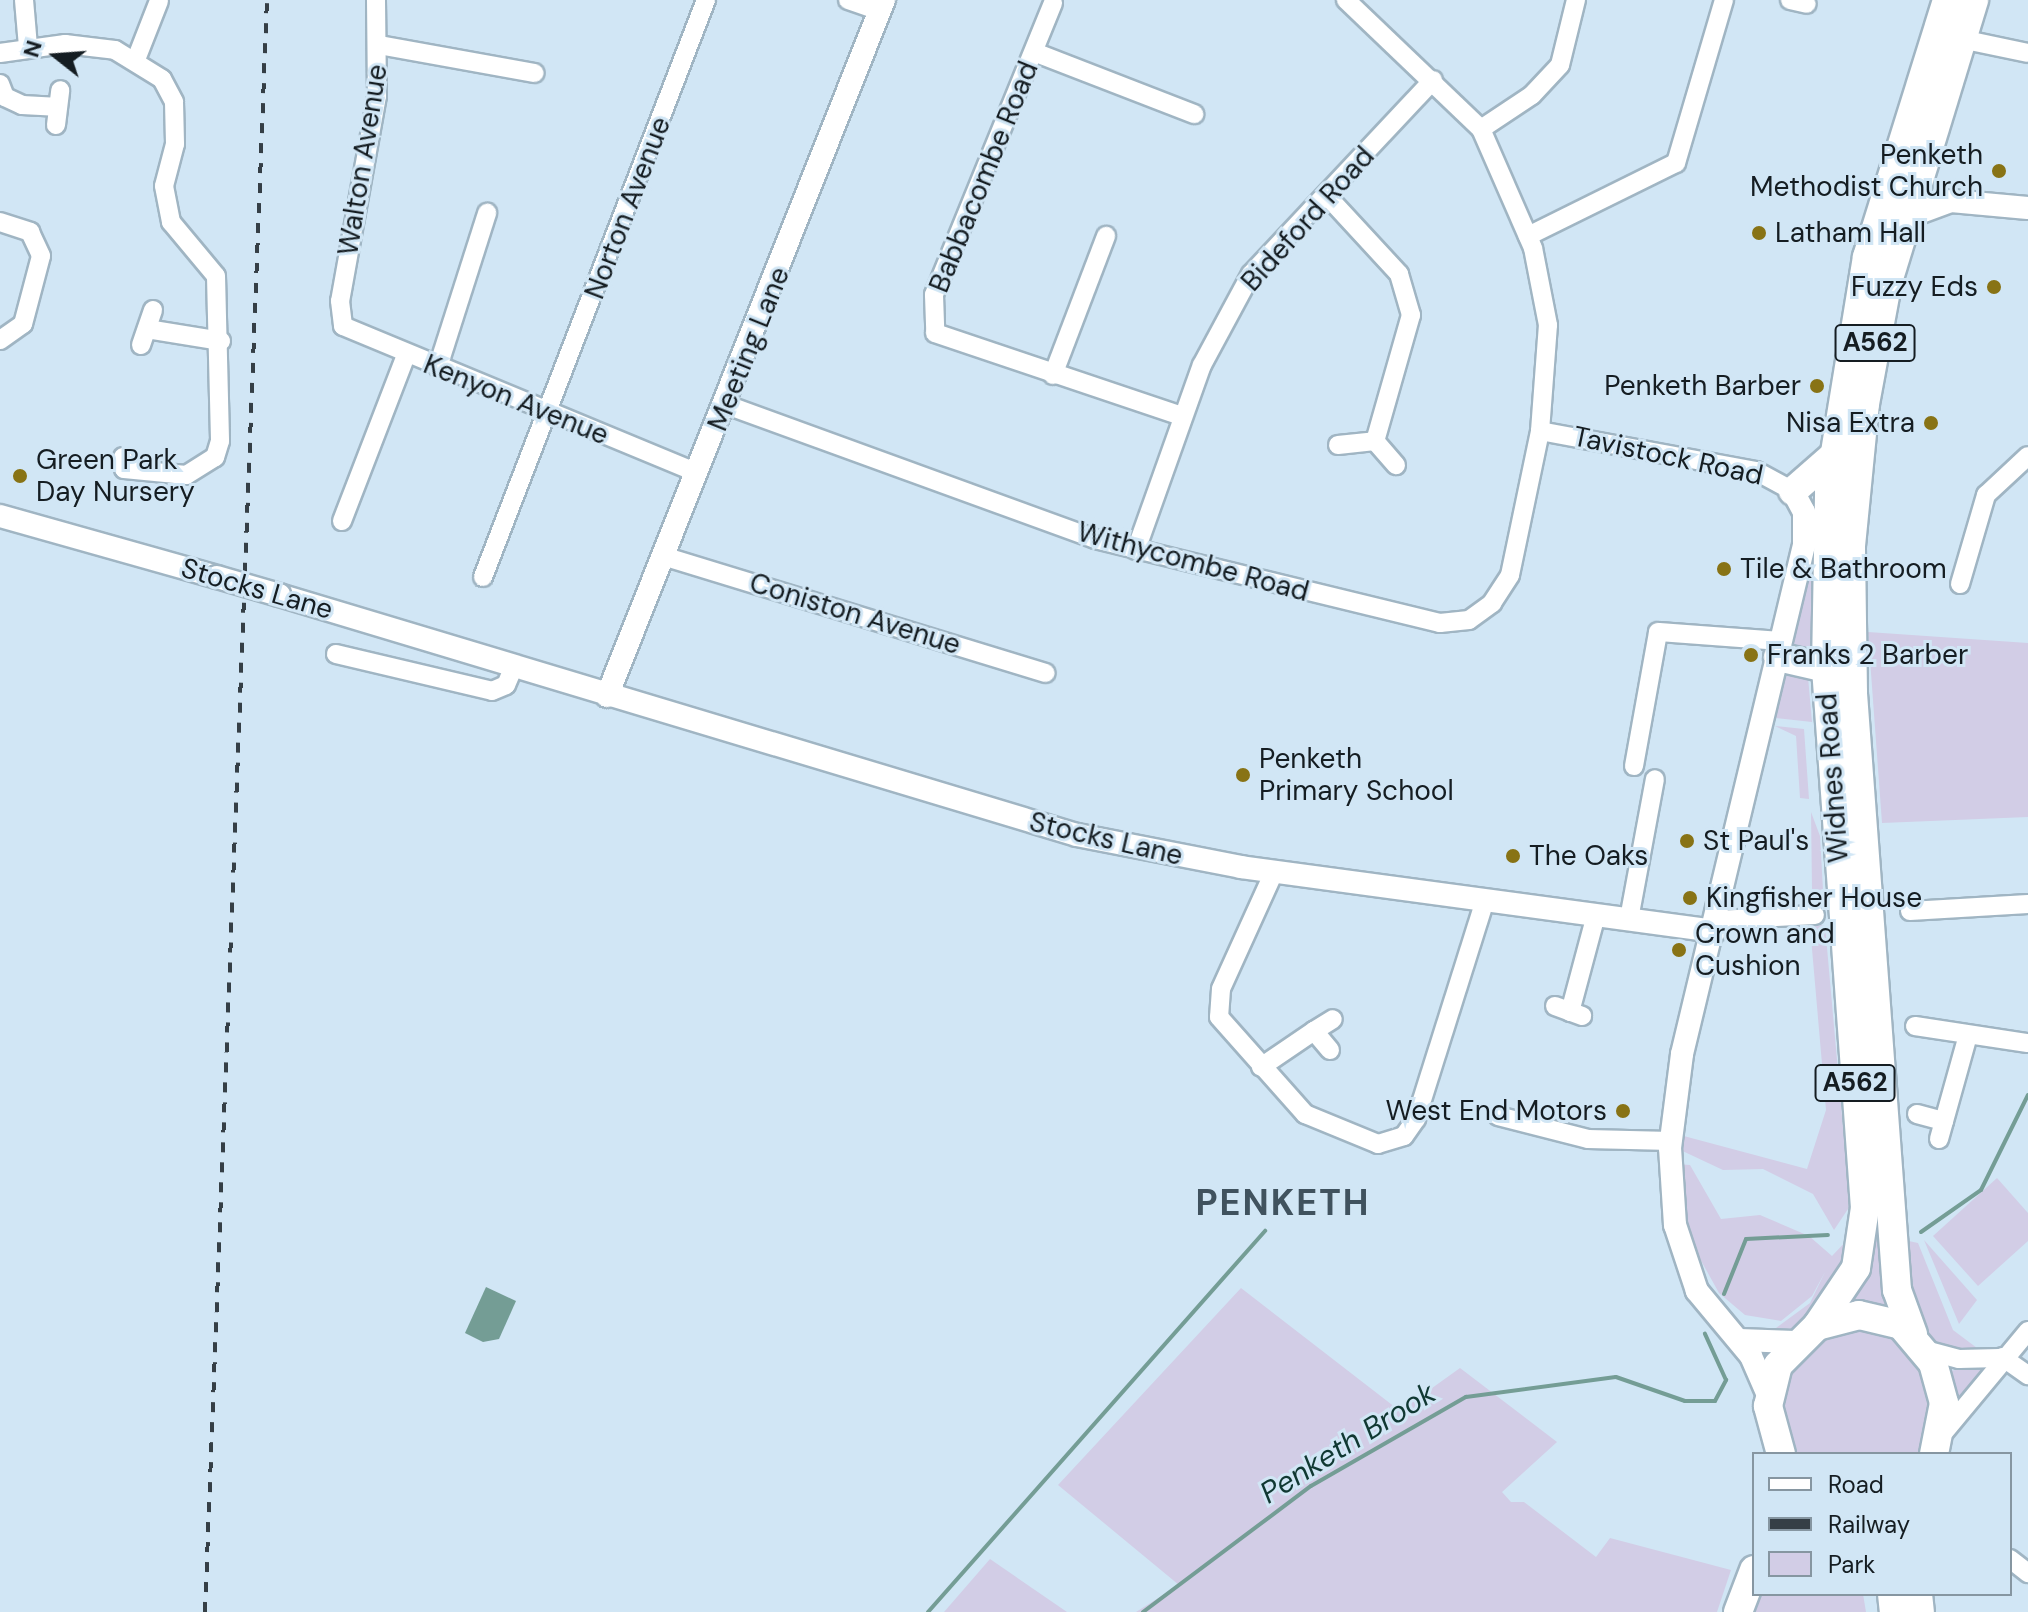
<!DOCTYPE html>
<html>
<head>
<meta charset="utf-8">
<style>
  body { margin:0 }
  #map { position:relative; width:2028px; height:1612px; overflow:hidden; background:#d1e6f5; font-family:"DM Sans",sans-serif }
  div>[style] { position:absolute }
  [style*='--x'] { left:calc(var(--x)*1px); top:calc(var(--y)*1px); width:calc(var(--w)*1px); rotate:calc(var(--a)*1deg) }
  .green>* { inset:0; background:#d2cde6 }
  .water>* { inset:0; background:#749d95 }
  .stream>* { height:4px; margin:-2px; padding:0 2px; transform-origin:2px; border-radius:2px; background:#749d95 }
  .roads { filter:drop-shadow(2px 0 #a0b5c3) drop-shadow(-2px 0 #a0b5c3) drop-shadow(0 2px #a0b5c3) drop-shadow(0 -2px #a0b5c3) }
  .minor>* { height:18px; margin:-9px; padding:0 9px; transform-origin:9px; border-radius:9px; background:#fff }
  .tertiary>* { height:22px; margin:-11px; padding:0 11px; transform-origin:11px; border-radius:11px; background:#fff }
  .primary>* { height:28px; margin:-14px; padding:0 14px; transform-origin:14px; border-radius:14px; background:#fff }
  .rail>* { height:4px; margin-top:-2px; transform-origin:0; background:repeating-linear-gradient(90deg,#353f46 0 10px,transparent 0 20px) }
  .bridges { filter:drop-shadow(2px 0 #a0b5c3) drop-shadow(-2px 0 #a0b5c3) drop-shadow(0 2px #a0b5c3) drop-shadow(0 -2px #a0b5c3) }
  .tertiary-bridge>* { height:22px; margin:-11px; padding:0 11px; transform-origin:11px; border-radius:11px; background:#fff }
  .dots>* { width:22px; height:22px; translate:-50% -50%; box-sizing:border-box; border:4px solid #d1e6f5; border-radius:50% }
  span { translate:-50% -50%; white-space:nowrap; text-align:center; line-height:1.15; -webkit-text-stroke:6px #d1e6f5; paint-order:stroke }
  .shield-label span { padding:2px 6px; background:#d1e6f5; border:2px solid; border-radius:6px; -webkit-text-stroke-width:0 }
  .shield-label { font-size:26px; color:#151d22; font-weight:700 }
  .poi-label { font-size:28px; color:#151d22 }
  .right { translate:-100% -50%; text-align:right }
  .left { translate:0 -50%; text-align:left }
  .street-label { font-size:28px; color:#151d22 }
  .water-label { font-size:30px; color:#103832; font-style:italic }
  .district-label { font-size:36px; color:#40525e; font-weight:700; letter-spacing:2px }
  .legend { position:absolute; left:1752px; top:1452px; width:260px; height:144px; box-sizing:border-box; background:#d1e6f5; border:2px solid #8696a1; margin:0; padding:10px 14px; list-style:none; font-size:24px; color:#151d22 }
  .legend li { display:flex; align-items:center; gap:16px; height:40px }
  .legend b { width:40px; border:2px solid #8696a1 }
  .north { position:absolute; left:16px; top:16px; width:80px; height:80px; -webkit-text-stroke:6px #d1e6f5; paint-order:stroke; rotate:287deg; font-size:22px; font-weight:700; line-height:32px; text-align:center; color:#151d22 }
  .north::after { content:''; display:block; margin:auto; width:28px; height:36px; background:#151d22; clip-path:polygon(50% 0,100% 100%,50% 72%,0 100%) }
</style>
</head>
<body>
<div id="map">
  <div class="green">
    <div style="clip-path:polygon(1814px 555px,1815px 635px,1809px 654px,1793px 646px)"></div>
    <div style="clip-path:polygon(1868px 632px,2028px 643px,2028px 817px,1882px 823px)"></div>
    <div style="clip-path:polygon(1785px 676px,1808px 677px,1812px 722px,1776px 718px)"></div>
    <div style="clip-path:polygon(1775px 726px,1804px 729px,1809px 799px,1800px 798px,1796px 736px)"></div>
    <div style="clip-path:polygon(1811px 812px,1820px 836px,1823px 890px,1812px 889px)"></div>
    <div style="clip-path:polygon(1825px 925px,1850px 1206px,1834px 1230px,1813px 1194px,1763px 1169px,1723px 1170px,1674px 1147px,1680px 1135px,1807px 1169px,1826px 1110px,1810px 926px)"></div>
    <div style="clip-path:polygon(1675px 1164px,1690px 1165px,1721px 1219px,1760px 1215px,1809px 1236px,1832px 1256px,1850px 1237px,1852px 1254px,1817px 1313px,1784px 1336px,1772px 1331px,1810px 1303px,1825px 1272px,1812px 1296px,1781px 1321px,1745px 1315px,1719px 1293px,1679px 1221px)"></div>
    <div style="clip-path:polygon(1997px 1178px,2028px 1213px,2028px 1241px,1978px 1286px,1933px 1236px)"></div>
    <div style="clip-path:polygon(1870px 1240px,1886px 1242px,1893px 1310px,1850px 1302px)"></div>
    <div style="clip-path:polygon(1904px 1240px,1918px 1243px,1953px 1330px,1977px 1348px,1974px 1354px,1933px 1343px,1915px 1318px)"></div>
    <div style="clip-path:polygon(1924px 1240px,1977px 1300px,1959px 1324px)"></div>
    <div style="clip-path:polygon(1241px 1288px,1400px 1411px,1460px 1368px,1557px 1442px,1502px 1492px,1511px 1502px,1524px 1502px,1596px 1557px,1610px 1538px,1731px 1570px,1717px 1612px,1136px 1612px,1179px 1585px,1058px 1485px)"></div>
    <div style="clip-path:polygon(1872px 1325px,1908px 1343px,1933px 1393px,1924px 1454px,1793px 1454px,1782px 1431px,1782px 1381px,1809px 1342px)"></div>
    <div style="clip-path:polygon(1980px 1367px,1982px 1371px,1957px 1403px,1948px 1371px)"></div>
    <div style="clip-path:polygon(990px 1559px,1067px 1612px,944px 1612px)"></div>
    <div style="clip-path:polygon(1754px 1594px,1863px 1594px,1866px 1612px,1746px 1612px)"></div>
  </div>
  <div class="water">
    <div style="clip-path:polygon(486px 1287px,516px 1301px,499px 1339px,483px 1342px,465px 1333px)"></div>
  </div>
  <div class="stream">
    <div style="--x:1921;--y:1232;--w:73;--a:-35"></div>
    <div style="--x:1981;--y:1190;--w:106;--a:-63.7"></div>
    <div style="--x:1724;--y:1294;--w:59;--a:-68.2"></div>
    <div style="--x:1746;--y:1239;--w:82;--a:-2.8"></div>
    <div style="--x:928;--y:1612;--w:509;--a:-48.51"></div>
    <div style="--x:1143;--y:1612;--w:210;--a:-36.9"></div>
    <div style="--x:1311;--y:1486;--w:179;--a:-29.9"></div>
    <div style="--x:1466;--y:1397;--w:151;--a:-7.6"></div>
    <div style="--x:1616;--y:1377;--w:73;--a:19.2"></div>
    <div style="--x:1685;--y:1401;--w:30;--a:0"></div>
    <div style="--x:1715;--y:1401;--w:24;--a:-62"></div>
    <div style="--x:1726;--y:1380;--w:51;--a:-114.5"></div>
  </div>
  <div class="roads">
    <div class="minor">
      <div style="--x:24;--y:0;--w:47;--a:85.1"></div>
      <div style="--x:376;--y:0;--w:96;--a:89.4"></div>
      <div style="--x:377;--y:96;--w:208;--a:100.2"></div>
      <div style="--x:340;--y:301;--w:25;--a:83"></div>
      <div style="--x:343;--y:326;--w:384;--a:22.5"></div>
      <div style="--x:848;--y:0;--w:34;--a:19"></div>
      <div style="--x:1790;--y:0;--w:17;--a:13"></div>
      <div style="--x:1053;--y:3;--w:315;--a:112.2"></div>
      <div style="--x:934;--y:295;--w:38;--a:88"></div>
      <div style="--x:935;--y:333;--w:261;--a:18.6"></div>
      <div style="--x:1961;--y:39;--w:68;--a:11.8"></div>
      <div style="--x:379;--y:45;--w:158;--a:10.2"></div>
      <div style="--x:1034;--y:52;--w:172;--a:21.2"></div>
      <div style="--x:0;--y:53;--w:66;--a:-7.9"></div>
      <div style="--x:65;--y:44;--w:50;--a:6.8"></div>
      <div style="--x:115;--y:50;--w:55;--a:31.7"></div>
      <div style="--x:162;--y:79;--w:26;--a:62"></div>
      <div style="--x:174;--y:102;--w:42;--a:88.6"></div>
      <div style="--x:175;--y:144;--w:43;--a:104.7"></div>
      <div style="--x:164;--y:186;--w:37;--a:79"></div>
      <div style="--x:171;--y:222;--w:70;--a:50.2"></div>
      <div style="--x:216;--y:276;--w:165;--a:88.6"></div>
      <div style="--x:220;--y:441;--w:17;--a:107"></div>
      <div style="--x:215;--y:457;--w:34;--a:148"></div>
      <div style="--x:186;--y:475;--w:62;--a:-174.5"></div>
      <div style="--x:124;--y:469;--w:12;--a:-95"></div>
      <div style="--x:137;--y:57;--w:60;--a:-68.6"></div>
      <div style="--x:0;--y:84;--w:14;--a:69"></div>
      <div style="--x:5;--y:97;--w:19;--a:25"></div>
      <div style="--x:22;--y:105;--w:33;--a:3"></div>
      <div style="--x:56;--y:125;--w:35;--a:-83"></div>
      <div style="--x:1481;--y:129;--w:61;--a:-33.7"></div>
      <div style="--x:1532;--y:95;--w:41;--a:-47"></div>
      <div style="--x:1560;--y:65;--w:67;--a:-76.2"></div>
      <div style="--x:1328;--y:197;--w:105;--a:47.3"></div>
      <div style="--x:1399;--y:274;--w:43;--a:73.7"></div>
      <div style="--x:1411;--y:315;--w:131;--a:105.9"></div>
      <div style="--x:0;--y:222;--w:32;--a:18"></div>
      <div style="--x:30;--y:232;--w:26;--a:65"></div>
      <div style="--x:41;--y:256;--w:70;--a:104.8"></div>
      <div style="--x:23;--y:324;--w:28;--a:145"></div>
      <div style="--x:1528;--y:236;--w:165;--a:-26.3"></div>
      <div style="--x:1676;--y:163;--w:170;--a:-73.6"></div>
      <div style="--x:147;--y:329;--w:75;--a:9.2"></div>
      <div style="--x:141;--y:345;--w:37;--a:-71"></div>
      <div style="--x:438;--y:367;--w:162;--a:-72.3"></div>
      <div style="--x:1053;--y:375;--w:149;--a:-69.1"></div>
      <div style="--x:727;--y:405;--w:392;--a:20"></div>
      <div style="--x:1095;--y:539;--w:355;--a:13.7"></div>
      <div style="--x:1440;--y:623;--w:29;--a:-6"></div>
      <div style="--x:1469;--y:620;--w:29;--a:-36"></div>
      <div style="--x:1492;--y:603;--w:33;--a:-57"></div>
      <div style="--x:1510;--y:575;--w:147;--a:-78.2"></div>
      <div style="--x:1540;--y:431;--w:106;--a:-85.7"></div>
      <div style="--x:1548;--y:325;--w:78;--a:-101"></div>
      <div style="--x:1533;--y:248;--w:130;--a:-113.6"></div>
      <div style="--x:1481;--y:129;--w:187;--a:-136.3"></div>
      <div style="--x:1540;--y:431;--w:220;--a:10.5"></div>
      <div style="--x:1756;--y:471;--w:42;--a:28.4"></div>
      <div style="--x:1338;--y:445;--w:37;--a:-6"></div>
      <div style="--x:1375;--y:441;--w:32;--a:49"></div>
      <div style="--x:342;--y:521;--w:178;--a:-68.9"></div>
      <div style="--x:1136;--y:550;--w:196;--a:-70.4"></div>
      <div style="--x:1202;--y:365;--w:103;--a:-61.7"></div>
      <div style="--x:1251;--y:274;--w:266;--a:-46.8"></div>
      <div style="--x:663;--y:556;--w:400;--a:17"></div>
      <div style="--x:483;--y:577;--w:619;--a:-68.87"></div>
      <div style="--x:1960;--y:584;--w:93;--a:-73.7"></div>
      <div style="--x:1986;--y:495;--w:57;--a:-42.9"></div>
      <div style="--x:336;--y:654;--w:160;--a:13.3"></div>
      <div style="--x:492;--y:691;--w:15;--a:-23"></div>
      <div style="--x:506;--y:685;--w:21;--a:-67"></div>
      <div style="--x:1634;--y:766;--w:136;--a:-79.8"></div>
      <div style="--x:1658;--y:632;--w:124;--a:4.2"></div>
      <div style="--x:1274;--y:872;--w:128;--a:114.4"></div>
      <div style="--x:1221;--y:989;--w:28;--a:94"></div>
      <div style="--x:1219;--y:1017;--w:130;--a:48.4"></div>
      <div style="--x:1305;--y:1114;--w:79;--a:22.3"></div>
      <div style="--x:1378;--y:1144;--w:27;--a:-17"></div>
      <div style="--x:1404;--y:1136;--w:21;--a:-55"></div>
      <div style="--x:1416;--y:1119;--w:230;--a:-72.5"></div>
      <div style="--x:1910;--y:911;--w:118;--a:-3.4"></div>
      <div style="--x:1629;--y:919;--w:142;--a:-79.5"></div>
      <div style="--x:1718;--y:920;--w:97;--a:-3"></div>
      <div style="--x:1555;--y:1006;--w:29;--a:20"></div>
      <div style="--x:1570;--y:1012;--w:100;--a:-75"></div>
      <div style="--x:1915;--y:1026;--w:114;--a:8.6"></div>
      <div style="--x:1330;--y:1050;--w:25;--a:-130"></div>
      <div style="--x:1314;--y:1031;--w:22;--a:-32"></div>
      <div style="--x:1261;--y:1067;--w:64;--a:-34.2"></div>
      <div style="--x:1917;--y:1114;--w:28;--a:15"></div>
      <div style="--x:1498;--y:1116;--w:93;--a:14.3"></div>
      <div style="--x:1588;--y:1139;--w:83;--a:1.4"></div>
      <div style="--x:1939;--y:1139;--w:108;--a:-74.4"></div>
      <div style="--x:1925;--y:1350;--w:35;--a:15"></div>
      <div style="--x:1959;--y:1359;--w:41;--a:-1.4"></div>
      <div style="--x:2002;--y:1357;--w:32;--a:35"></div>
      <div style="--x:1945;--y:1431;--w:130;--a:-50.3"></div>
      <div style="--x:2010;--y:1559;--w:23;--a:38"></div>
    </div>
    <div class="tertiary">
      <div style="--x:1905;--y:218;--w:49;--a:-20.3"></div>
      <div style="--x:1951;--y:201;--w:77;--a:5.2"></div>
      <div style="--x:0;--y:516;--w:225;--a:15.7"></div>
      <div style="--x:279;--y:595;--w:833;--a:16.74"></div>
      <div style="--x:1077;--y:835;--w:167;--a:11"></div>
      <div style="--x:1241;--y:867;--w:478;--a:7.7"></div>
      <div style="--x:607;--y:696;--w:749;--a:-68.3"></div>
      <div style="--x:1739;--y:1340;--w:56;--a:2"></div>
      <div style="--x:1768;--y:1395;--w:43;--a:-113.6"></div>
      <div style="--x:1751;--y:1356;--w:85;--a:-129.7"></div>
      <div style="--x:1697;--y:1291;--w:70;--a:-108.4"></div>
      <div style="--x:1675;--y:1225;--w:77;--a:-93.7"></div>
      <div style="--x:1670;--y:1148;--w:95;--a:-82.7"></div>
      <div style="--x:1682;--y:1054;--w:523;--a:-76.52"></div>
      <div style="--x:1804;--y:545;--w:33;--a:-90"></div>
      <div style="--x:1804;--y:512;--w:24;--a:-118"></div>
    </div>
    <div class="primary">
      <div style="--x:1793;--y:491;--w:52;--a:-41.1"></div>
      <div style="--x:1778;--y:657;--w:49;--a:12.9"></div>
      <div style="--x:1817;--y:1326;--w:70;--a:-56.1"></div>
      <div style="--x:1856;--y:1268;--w:61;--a:-81.5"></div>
      <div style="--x:1865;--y:1208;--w:541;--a:-94.13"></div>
      <div style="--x:1826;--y:668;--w:179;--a:-89"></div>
      <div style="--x:1829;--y:489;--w:235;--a:-80.7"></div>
      <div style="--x:1867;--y:257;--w:269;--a:-72.7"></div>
      <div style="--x:1913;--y:1334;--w:47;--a:-110"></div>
      <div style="--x:1897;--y:1290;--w:599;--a:-94.22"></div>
      <div style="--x:1853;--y:693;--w:147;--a:-90.8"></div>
      <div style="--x:1851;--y:546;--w:143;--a:-84.4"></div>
      <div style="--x:1865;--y:404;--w:121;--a:-79.5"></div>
      <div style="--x:1887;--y:285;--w:298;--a:-73"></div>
      <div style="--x:1781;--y:1454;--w:50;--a:-105.2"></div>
      <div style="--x:1768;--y:1406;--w:42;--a:-76.3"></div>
      <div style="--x:1778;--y:1365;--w:55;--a:-45"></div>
      <div style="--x:1817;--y:1326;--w:43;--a:-14.7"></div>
      <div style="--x:1859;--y:1315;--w:43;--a:13.4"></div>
      <div style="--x:1901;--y:1325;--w:50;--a:49.9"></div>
      <div style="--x:1933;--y:1363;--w:41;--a:74.6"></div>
      <div style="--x:1944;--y:1403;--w:52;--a:101.1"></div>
      <div style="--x:1892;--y:1594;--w:18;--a:84"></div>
      <div style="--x:1918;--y:1594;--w:18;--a:84"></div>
      <div style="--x:1738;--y:1612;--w:45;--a:-69.1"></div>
    </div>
  </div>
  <div class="rail">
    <div style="--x:205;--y:1612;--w:1613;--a:-87.8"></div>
  </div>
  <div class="bridges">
    <div class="tertiary-bridge">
      <div style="--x:217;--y:577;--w:65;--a:16.2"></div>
    </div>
  </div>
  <div class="dots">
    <div style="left:1999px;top:171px;background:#887315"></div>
    <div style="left:1759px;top:233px;background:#887315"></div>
    <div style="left:1994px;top:287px;background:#887315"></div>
    <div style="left:1817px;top:386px;background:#887315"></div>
    <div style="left:1931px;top:423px;background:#887315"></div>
    <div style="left:20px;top:476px;background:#887315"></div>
    <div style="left:1724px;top:569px;background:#887315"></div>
    <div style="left:1751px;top:655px;background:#887315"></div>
    <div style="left:1243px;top:775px;background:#887315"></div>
    <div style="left:1687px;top:841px;background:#887315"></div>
    <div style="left:1513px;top:856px;background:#887315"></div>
    <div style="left:1690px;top:898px;background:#887315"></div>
    <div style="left:1679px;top:950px;background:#887315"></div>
    <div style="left:1623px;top:1111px;background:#887315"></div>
  </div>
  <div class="shield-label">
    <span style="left:1875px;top:343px">A562</span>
    <span style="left:1855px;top:1083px">A562</span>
  </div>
  <div class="poi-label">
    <span class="right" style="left:1983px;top:171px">Penketh<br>Methodist Church</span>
    <span class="left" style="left:1775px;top:233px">Latham Hall</span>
    <span class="right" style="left:1978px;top:287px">Fuzzy Eds</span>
    <span class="right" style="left:1801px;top:386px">Penketh Barber</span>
    <span class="right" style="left:1915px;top:423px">Nisa Extra</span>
    <span class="left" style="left:36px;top:476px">Green Park<br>Day Nursery</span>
    <span class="left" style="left:1740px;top:569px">Tile &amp; Bathroom</span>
    <span class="left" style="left:1767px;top:655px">Franks 2 Barber</span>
    <span class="left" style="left:1259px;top:775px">Penketh<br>Primary School</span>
    <span class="left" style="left:1703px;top:841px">St Paul's</span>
    <span class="left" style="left:1529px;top:856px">The Oaks</span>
    <span class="left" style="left:1706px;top:898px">Kingfisher House</span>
    <span class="left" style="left:1695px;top:950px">Crown and<br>Cushion</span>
    <span class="right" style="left:1607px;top:1111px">West End Motors</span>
  </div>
  <div class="street-label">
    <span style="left:363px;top:160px;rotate:-81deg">Walton Avenue</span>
    <span style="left:984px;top:177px;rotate:-68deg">Babbacombe Road</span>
    <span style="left:628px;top:208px;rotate:-69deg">Norton Avenue</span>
    <span style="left:1308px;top:219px;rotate:-48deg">Bideford Road</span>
    <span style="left:749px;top:349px;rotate:-68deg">Meeting Lane</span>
    <span style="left:516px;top:400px;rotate:22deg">Kenyon Avenue</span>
    <span style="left:1668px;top:456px;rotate:12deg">Tavistock Road</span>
    <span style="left:1193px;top:562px;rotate:15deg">Withycombe Road</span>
    <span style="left:257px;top:589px;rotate:16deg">Stocks Lane</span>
    <span style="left:855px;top:614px;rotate:17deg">Coniston Avenue</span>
    <span style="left:1833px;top:778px;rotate:-94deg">Widnes Road</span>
    <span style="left:1106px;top:839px;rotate:13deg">Stocks Lane</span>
  </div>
  <div class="water-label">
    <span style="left:1348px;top:1443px;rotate:-32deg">Penketh Brook</span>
  </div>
  <div class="district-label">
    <span style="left:1283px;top:1203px">PENKETH</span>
  </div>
  <ul class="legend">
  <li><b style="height:10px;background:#fff"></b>Road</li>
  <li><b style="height:10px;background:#353f46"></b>Railway</li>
  <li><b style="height:22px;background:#d2cde6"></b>Park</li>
  </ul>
  <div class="north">N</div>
</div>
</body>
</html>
